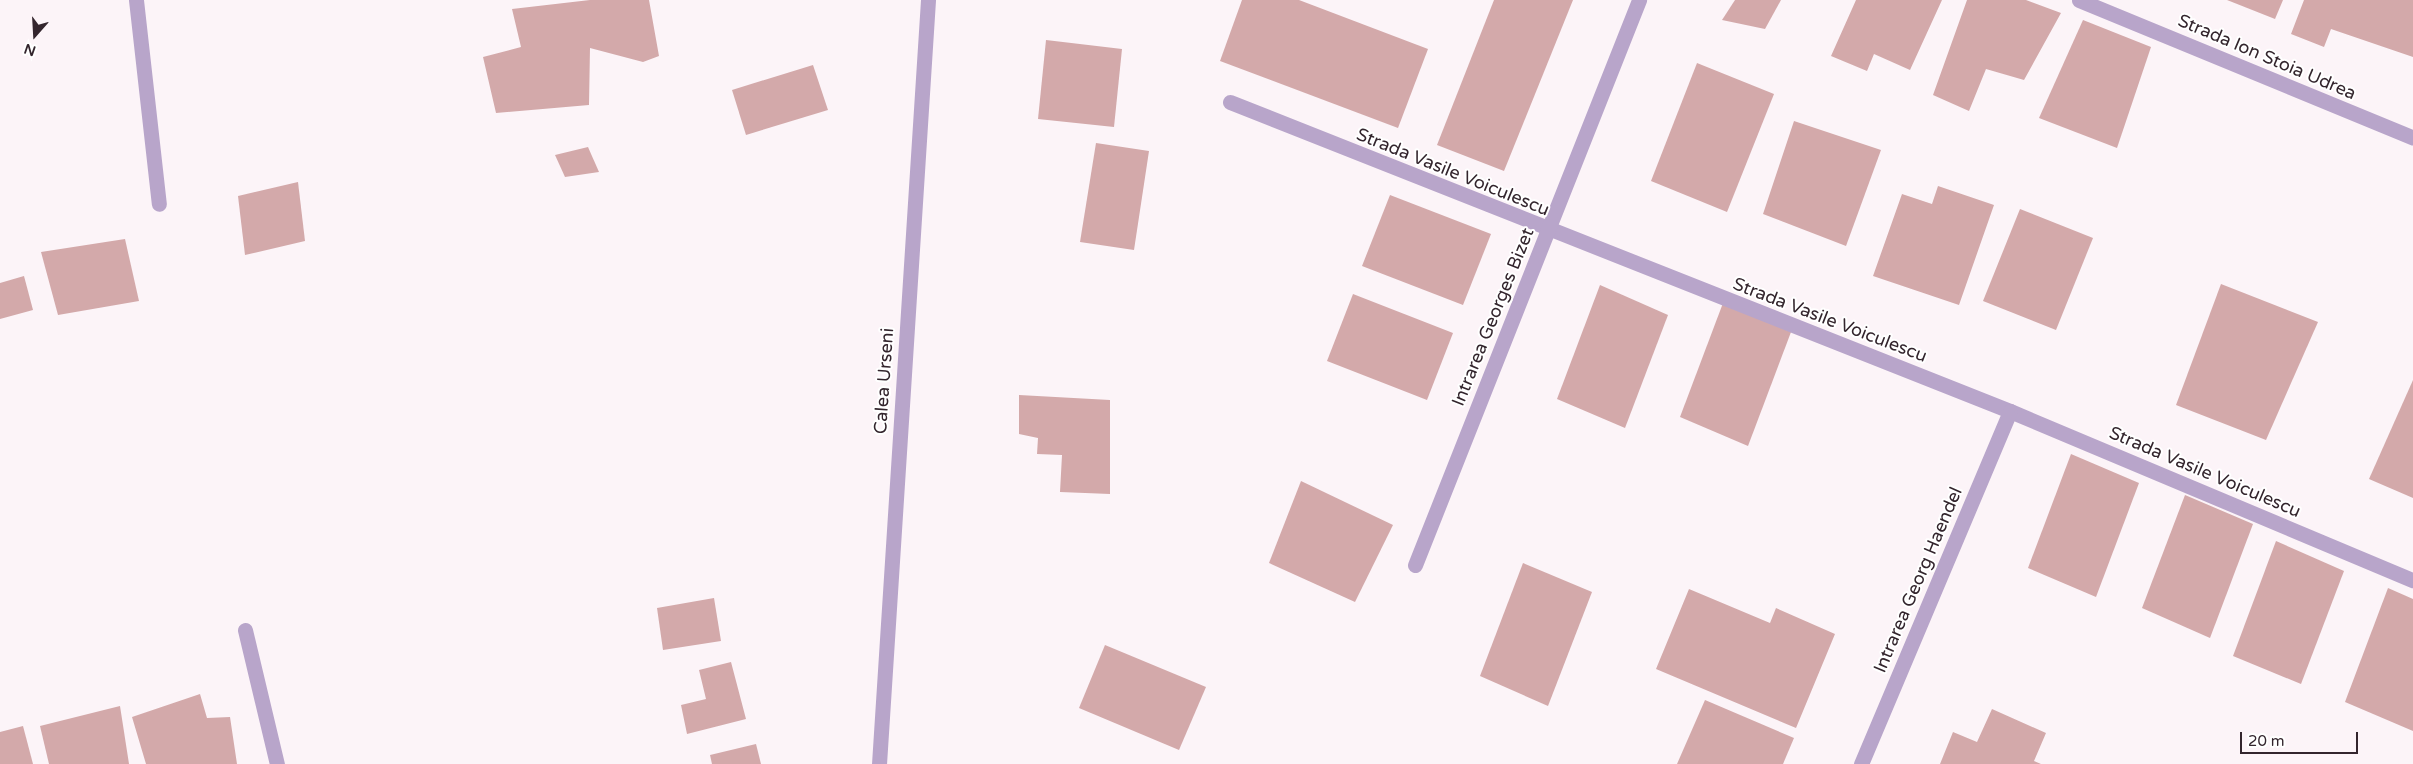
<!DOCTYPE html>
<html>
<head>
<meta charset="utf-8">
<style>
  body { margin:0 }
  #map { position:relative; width:2413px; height:764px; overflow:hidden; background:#fcf4f8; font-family:"Varela Round",sans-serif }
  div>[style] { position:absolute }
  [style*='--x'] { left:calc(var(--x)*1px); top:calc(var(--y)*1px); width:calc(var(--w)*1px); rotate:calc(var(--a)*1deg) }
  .building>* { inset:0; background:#d3a9aa }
  .minor>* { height:15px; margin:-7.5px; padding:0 7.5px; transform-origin:7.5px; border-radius:7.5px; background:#b8a5ca }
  span { translate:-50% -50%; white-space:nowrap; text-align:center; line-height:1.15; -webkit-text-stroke:4px #fff; paint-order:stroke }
  .street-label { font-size:18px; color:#33252d }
  .north { position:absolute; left:10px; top:10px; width:50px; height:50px; -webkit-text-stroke:4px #fff; paint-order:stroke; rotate:199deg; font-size:14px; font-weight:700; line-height:20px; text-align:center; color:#33252d }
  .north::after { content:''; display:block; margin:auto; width:18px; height:22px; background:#33252d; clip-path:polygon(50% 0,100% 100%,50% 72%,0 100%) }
  .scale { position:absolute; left:2240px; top:732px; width:118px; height:22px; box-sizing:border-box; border:2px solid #33252d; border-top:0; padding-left:6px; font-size:15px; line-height:18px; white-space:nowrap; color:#33252d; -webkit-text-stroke:4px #fff; paint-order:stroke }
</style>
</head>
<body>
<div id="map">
  <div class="building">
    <div style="clip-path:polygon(590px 0,649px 0,659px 56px,643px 62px,590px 48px,589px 105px,496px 113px,483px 57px,521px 47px,512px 9px)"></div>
    <div style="clip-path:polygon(1242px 0,1299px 0,1428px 49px,1398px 128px,1220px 61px)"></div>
    <div style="clip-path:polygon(1494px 0,1573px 0,1504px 171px,1437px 145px)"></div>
    <div style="clip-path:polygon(1735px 0,1781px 0,1765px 29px,1722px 20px)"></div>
    <div style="clip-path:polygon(1856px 0,1942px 0,1910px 70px,1874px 54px,1867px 71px,1831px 56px)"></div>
    <div style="clip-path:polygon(1967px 0,2026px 0,2061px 13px,2024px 80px,1986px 69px,1969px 111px,1933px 95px)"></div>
    <div style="clip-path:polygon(2227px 0,2283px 0,2275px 19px)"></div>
    <div style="clip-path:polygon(2304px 0,2413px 0,2413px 57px,2331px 29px,2324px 47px,2291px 34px)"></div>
    <div style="clip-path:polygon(2083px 20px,2151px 47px,2117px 148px,2039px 118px)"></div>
    <div style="clip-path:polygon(1046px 40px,1122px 49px,1114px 127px,1038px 119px)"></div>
    <div style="clip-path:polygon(1697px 63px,1774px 94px,1727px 212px,1651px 181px)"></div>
    <div style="clip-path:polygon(813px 65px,828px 110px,746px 135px,732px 90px)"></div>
    <div style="clip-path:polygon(1794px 121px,1881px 150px,1846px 246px,1763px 214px)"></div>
    <div style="clip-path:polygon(1096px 143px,1149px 151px,1134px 250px,1080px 242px)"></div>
    <div style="clip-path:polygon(588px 147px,599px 172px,565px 177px,555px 155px)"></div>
    <div style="clip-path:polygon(298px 182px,305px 241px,245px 255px,238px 196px)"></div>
    <div style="clip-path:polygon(1938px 186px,1994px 205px,1959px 305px,1873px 276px,1902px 194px,1932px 204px)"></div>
    <div style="clip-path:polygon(1390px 195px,1491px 234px,1463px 305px,1362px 266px)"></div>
    <div style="clip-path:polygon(2020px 209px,2093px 238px,2056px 330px,1983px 301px)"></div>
    <div style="clip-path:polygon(125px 239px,139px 301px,58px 315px,41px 252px)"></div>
    <div style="clip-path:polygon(24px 276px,33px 310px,0 319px,0 283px)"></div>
    <div style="clip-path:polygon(2221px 284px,2318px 322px,2266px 440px,2176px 405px)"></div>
    <div style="clip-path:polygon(1600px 285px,1668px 315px,1625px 428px,1557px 399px)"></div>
    <div style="clip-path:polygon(1353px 294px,1453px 333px,1427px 400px,1327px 361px)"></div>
    <div style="clip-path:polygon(1723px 303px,1791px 332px,1748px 446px,1680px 417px)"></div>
    <div style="clip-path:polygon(2413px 380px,2413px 498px,2369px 479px)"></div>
    <div style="clip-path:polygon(1019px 395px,1110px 400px,1110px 494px,1060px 492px,1062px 455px,1037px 454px,1038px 438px,1019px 434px)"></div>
    <div style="clip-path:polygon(2071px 454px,2139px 483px,2096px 597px,2028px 568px)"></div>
    <div style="clip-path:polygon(1301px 481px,1393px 525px,1355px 602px,1269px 563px)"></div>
    <div style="clip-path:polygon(2185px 495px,2253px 524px,2210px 638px,2142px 608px)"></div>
    <div style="clip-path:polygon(2276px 541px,2344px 571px,2301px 684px,2233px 656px)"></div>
    <div style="clip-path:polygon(1523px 563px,1592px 592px,1548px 706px,1480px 676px)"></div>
    <div style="clip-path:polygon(2388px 588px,2413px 599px,2413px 731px,2345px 702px)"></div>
    <div style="clip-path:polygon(1689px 589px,1770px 623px,1776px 608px,1835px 634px,1796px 728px,1656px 669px)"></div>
    <div style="clip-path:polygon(714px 598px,721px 641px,663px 650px,657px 608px)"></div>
    <div style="clip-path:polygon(1105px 645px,1206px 687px,1179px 750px,1079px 708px)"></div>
    <div style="clip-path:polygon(731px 662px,746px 719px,687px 734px,681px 705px,706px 699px,699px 670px)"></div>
    <div style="clip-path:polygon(200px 694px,207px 718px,230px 717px,237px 764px,146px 764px,132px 717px)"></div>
    <div style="clip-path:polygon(1705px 700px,1794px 738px,1783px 764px,1677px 764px)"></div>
    <div style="clip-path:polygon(120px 706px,129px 764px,49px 764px,40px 726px)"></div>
    <div style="clip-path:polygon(1992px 709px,2046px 733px,2034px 761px,2041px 764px,1940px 764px,1953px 732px,1977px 742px)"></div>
    <div style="clip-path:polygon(23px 726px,33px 764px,0 764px,0 732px)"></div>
    <div style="clip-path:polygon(756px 744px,761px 764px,712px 764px,710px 755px)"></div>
  </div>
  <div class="minor">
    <div style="--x:136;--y:0;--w:205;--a:83.6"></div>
    <div style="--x:2079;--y:0;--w:361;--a:22.4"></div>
    <div style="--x:1230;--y:102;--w:839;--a:21.61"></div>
    <div style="--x:2010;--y:411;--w:437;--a:22.8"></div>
    <div style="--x:1415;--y:565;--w:608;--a:-68.37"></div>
    <div style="--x:245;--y:630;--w:138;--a:76.6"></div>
    <div style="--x:879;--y:764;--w:766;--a:-86.33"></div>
    <div style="--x:1861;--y:764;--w:383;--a:-67.1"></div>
  </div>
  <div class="street-label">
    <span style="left:2267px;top:57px;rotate:23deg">Strada Ion Stoia Udrea</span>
    <span style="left:1453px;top:172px;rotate:22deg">Strada Vasile Voiculescu</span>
    <span style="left:1493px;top:317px;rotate:-68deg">Intrarea Georges Bizet</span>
    <span style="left:1830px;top:320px;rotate:21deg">Strada Vasile Voiculescu</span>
    <span style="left:884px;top:381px;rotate:-86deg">Calea Urseni</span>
    <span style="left:2205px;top:472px;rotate:23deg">Strada Vasile Voiculescu</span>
    <span style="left:1918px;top:580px;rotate:-67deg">Intrarea Georg Haendel</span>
  </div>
  <div class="north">N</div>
  <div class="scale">20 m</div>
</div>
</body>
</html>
